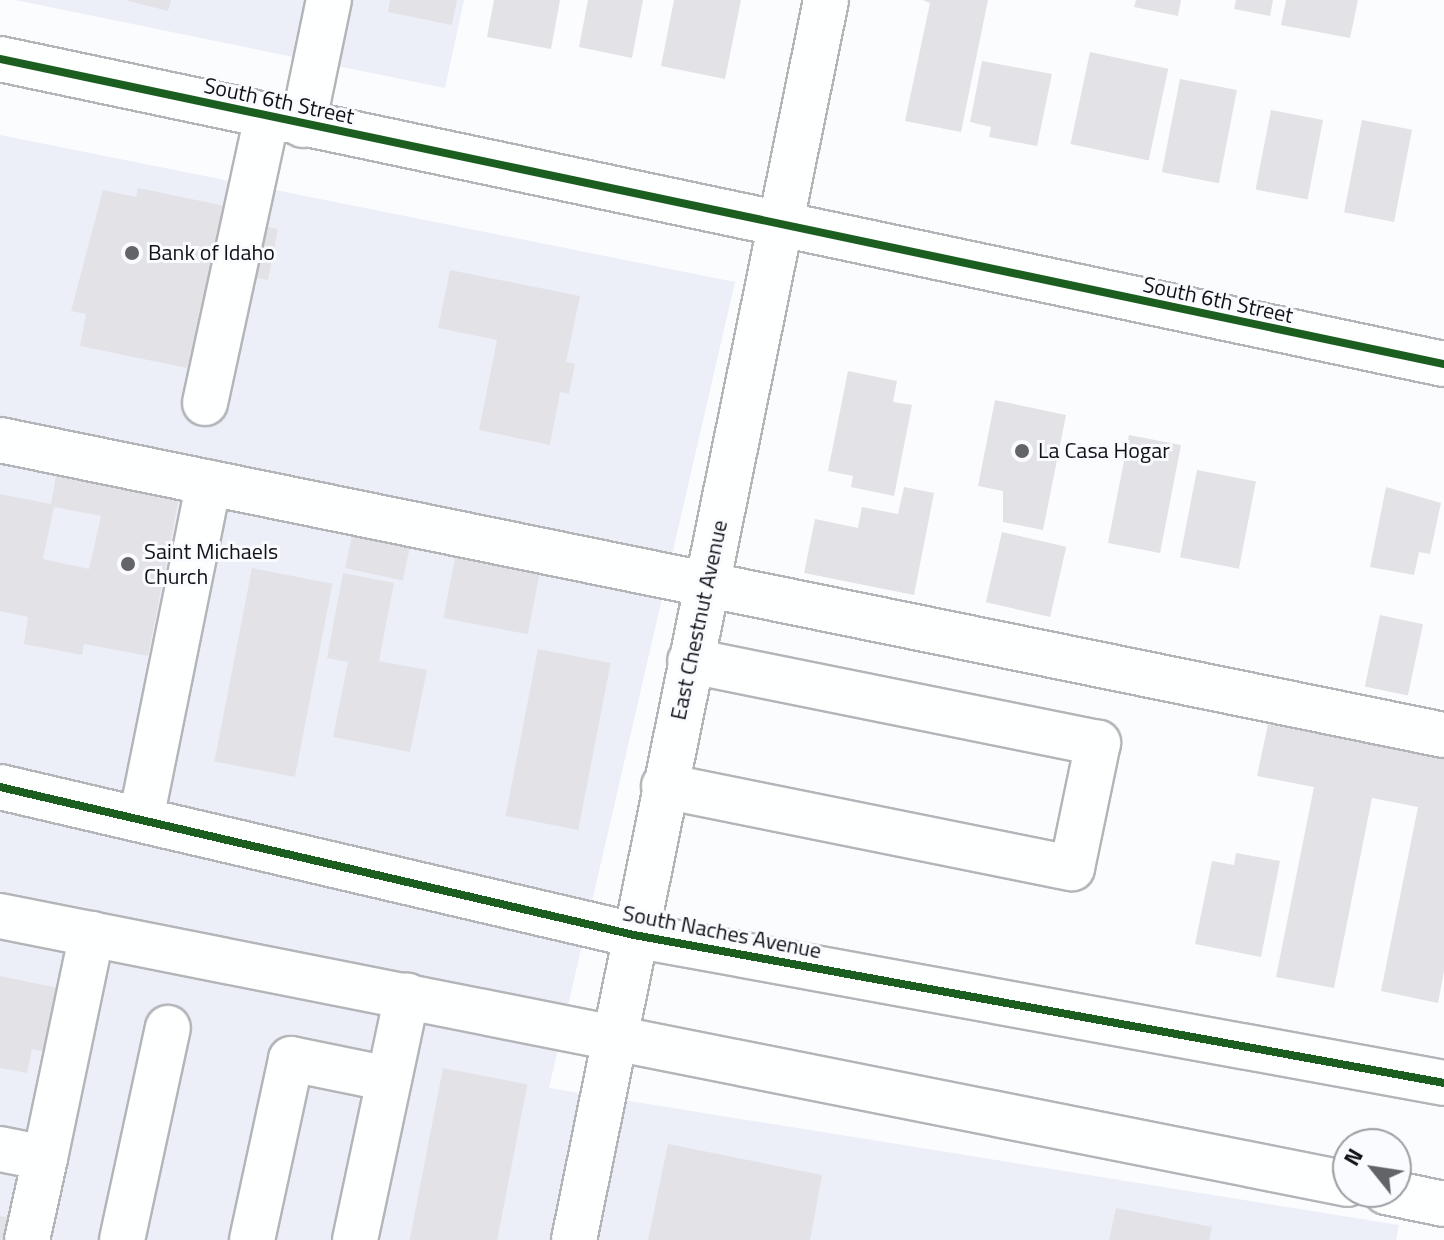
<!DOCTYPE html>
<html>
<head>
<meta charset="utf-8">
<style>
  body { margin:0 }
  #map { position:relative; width:1444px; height:1240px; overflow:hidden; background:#fbfcfe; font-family:"Titillium Web",sans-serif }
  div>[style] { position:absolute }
  .built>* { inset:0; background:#eceff8 }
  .building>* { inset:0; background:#e3e3e7; transform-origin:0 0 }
  .roads { filter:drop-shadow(2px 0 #b4b5b9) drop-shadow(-2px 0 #b4b5b9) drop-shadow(0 2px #b4b5b9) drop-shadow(0 -2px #b4b5b9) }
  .minor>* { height:44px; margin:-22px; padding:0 22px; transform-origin:22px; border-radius:22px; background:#feffff }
  .cycleway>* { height:8px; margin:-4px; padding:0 4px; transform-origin:4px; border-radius:4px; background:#1b5e20 }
  .dots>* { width:22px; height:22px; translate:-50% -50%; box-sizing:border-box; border:4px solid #fafbff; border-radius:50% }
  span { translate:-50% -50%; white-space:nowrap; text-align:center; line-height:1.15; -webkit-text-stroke:6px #fafbff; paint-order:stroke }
  .street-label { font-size:22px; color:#101218 }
  .poi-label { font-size:22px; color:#101218 }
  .left { translate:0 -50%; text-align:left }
  .north { position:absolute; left:1332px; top:1128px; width:80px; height:80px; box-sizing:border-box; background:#fafbff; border:2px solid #9c9ea3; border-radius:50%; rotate:300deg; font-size:22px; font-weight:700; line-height:32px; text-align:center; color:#101218 }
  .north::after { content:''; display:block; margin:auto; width:28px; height:36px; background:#626468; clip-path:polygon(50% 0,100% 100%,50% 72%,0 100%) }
</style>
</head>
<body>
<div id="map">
  <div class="built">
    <i style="clip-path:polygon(15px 0,464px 0,445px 88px)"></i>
    <i style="clip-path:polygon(0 135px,735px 282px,549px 1088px,1399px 1225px,1396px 1240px,0 1240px)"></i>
  </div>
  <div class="building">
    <i style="clip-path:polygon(125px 0,171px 0,168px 11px)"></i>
    <i style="clip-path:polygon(390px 0,457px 0,452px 25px,388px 12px)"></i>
    <i style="clip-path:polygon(494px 0,560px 0,551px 49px,487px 37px)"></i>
    <i style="clip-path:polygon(588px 0,643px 0,632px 58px,579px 47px)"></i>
    <i style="clip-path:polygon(674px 0,741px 0,725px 79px,661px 66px)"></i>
    <i style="clip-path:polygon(923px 0,988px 0,961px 132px,905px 121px,930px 3px)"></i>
    <i style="clip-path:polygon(1136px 0,1181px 0,1178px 16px,1134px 7px)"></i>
    <i style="clip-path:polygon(1236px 0,1273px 0,1270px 16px,1234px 9px)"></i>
    <i style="clip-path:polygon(1286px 0,1358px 0,1350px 38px,1281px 25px)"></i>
    <i style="left:1090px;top:52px;width:80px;height:94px;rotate:12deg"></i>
    <i style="clip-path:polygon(982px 61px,1052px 74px,1037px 146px,989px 137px,991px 127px,970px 122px)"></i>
    <i style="left:1180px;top:79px;width:58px;height:95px;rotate:11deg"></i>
    <i style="left:1271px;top:110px;width:53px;height:81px;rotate:11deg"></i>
    <i style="left:1362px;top:120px;width:51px;height:94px;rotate:11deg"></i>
    <i style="clip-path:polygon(138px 188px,230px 207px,227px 219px,278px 229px,268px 280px,214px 269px,187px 368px,80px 346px,86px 314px,71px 311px,103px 190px,136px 197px)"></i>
    <i style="clip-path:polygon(450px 270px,580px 296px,566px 362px,575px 364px,569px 394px,560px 392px,550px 445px,479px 430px,497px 340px,438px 328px)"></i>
    <i style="clip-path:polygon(848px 371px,897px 381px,893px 402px,912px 405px,894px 496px,851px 487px,853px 476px,828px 471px)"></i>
    <i style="clip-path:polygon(995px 400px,1066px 415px,1043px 530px,1003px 522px,1003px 491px,978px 486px)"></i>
    <i style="left:1129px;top:435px;width:53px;height:110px;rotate:11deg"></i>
    <i style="clip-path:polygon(evenodd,57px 470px,180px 493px,148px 656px,84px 644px,82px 655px,24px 644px,28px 617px,0 611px,0 494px,51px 504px,57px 470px,54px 507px,101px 516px,89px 569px,43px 559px,54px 507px)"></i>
    <i style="left:1197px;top:470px;width:60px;height:89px;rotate:11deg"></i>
    <i style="clip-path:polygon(904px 487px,934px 493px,914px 595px,804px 573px,815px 519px,858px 528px,862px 507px,898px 514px)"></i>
    <i style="clip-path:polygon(1386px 487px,1441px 503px,1430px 554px,1419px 552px,1414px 575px,1370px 567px)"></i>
    <i style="left:353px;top:531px;width:59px;height:38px;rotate:12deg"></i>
    <i style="left:1002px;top:532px;width:66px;height:72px;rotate:13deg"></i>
    <i style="left:455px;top:558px;width:86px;height:61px;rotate:11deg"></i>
    <i style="left:252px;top:568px;width:82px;height:197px;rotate:11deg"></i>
    <i style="clip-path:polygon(343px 573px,394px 583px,379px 661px,427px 670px,410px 752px,333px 737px,348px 662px,327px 658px)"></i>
    <i style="left:1380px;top:615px;width:44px;height:73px;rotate:12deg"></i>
    <i style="left:538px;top:649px;width:74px;height:170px;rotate:11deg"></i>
    <i style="clip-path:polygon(1268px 724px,1444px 759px,1444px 971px,1438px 1003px,1381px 991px,1418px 807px,1372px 798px,1334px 988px,1276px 977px,1314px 787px,1257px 776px)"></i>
    <i style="clip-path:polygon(1236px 853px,1280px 861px,1261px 957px,1195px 944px,1212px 861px,1234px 865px)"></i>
    <i style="clip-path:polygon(0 976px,73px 991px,59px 1055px,32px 1049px,27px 1073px,0 1068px)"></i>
    <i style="left:443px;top:1068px;width:86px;height:175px;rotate:11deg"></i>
    <i style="clip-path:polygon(668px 1144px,822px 1175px,810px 1240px,648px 1240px)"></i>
    <i style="clip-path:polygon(1116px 1208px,1212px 1227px,1209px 1240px,1109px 1240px)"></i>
    <i style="clip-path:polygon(0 1216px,7px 1217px,3px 1240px,0 1240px)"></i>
  </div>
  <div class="roads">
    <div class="minor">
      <i style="left:0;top:59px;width:1476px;rotate:11.93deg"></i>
      <i style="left:303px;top:125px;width:128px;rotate:-78.3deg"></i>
      <i style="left:205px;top:403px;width:293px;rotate:-77.8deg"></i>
      <i style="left:0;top:440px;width:1474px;rotate:11.55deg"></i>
      <i style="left:664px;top:786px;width:416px;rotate:11.4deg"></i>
      <i style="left:1072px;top:868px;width:128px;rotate:-78.3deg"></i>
      <i style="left:1098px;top:743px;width:416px;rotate:-168.6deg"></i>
      <i style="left:0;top:787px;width:651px;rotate:13.14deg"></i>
      <i style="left:634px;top:935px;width:823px;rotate:10.35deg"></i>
      <i style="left:141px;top:819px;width:343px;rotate:-78.6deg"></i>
      <i style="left:0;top:916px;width:1374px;rotate:11.24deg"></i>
      <i style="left:0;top:1149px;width:46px;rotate:11.3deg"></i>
      <i style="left:45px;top:1158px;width:229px;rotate:-78.2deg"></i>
      <i style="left:1386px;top:1192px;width:59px;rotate:11.7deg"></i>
      <i style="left:27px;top:1240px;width:84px;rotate:-77.6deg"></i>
      <i style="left:122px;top:1240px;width:217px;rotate:-77.8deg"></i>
      <i style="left:252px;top:1240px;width:185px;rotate:-77.8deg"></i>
      <i style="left:291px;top:1059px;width:100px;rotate:11.5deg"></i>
      <i style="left:355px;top:1240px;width:250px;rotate:-78deg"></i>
      <i style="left:574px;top:1240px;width:1265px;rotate:-78.51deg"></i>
    </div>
  </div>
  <div class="cycleway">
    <i style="left:0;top:59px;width:1476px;rotate:11.93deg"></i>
    <i style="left:0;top:787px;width:651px;rotate:13.14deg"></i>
    <i style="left:634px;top:935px;width:823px;rotate:10.35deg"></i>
  </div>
  <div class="dots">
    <i style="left:132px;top:253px;background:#626468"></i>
    <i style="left:1022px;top:451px;background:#626468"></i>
    <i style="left:128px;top:564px;background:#626468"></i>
  </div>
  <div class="street-label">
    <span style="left:279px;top:101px;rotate:12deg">South 6th Street</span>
    <span style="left:1218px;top:300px;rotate:12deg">South 6th Street</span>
    <span style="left:699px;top:620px;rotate:-78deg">East Chestnut Avenue</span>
    <span style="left:722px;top:932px;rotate:11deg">South Naches Avenue</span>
  </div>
  <div class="poi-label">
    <span class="left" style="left:148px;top:253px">Bank of Idaho</span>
    <span class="left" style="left:1038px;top:451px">La Casa Hogar</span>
    <span class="left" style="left:144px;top:564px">Saint Michaels<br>Church</span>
  </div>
  <div class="north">N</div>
</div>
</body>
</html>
